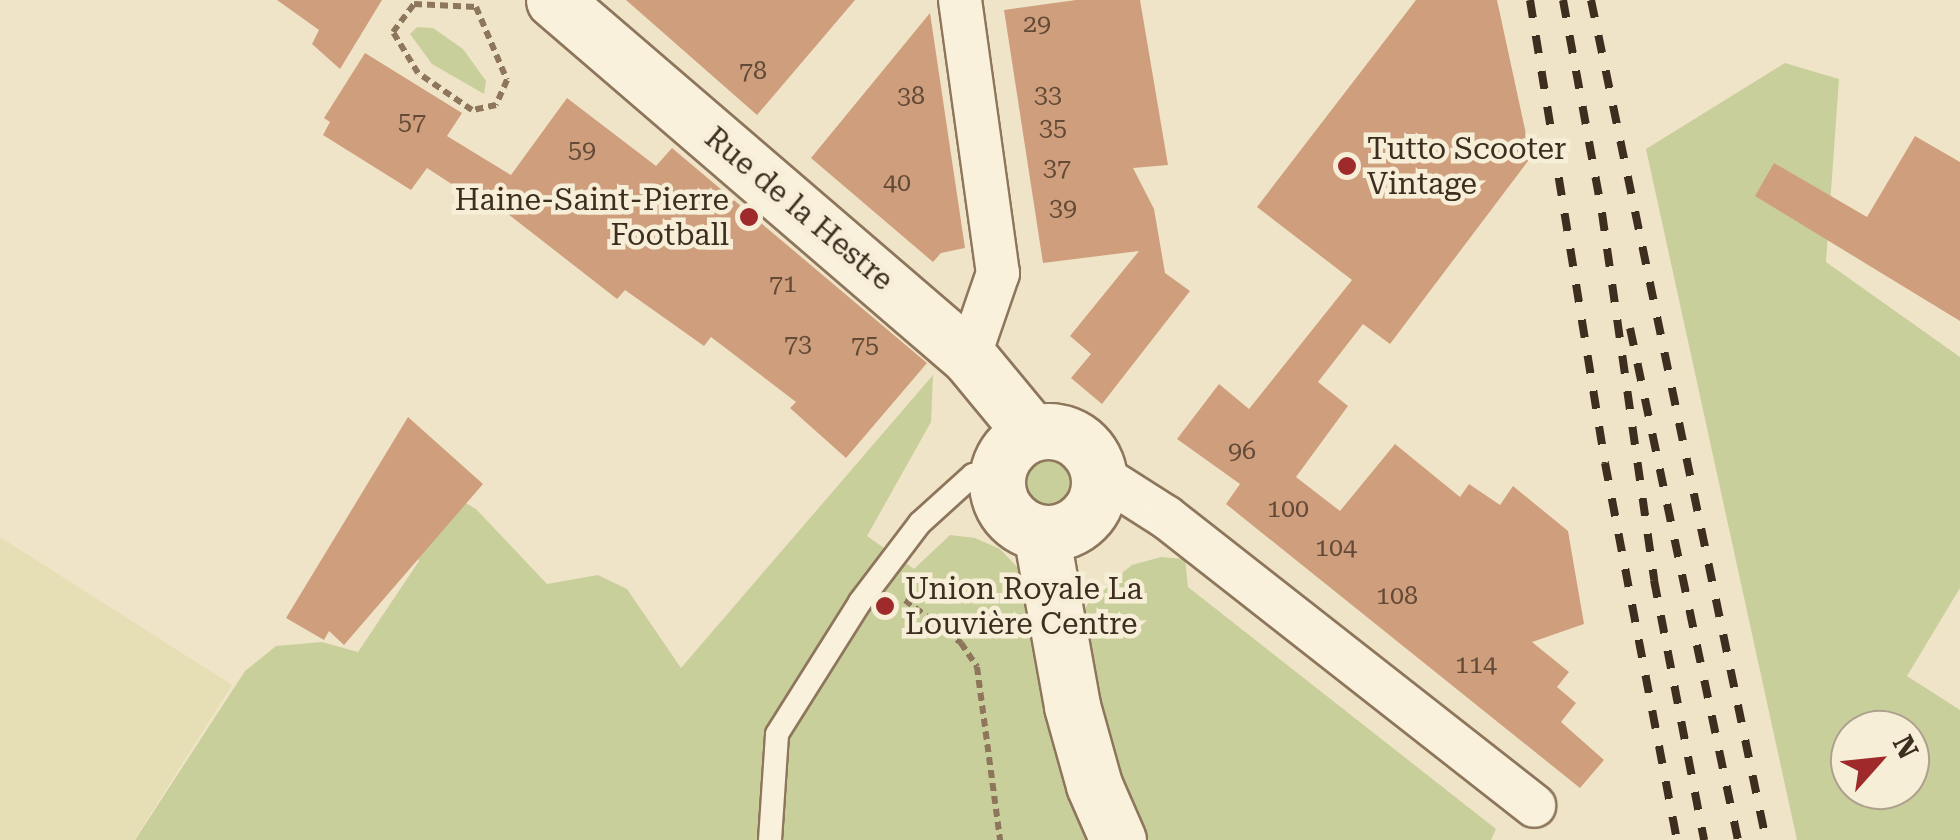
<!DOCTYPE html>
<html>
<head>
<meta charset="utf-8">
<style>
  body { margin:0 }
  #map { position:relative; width:1960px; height:840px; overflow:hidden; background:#f0e4c8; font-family:"Roboto Serif",serif }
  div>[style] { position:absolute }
  .farmland>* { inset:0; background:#e6deb5 }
  .green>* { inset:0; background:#c9cf9b }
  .round { border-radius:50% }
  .building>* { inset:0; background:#cf9f7d }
  .path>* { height:6px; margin-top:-3px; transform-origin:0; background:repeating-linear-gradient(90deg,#8d765c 0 8px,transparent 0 13px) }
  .roads { filter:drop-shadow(2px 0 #8d765c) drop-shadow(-2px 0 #8d765c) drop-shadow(0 2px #8d765c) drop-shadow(0 -2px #8d765c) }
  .lane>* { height:22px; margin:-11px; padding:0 11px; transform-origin:11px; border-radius:11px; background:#faf1dc }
  .street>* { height:42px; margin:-21px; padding:0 21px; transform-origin:21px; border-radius:21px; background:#faf1dc }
  .secondary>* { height:55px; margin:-27.5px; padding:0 27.5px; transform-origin:27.5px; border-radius:27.5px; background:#faf1dc }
  .secondary>.ring { margin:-27.5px; padding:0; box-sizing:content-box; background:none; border:55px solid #faf1dc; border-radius:50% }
  .rail>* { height:8px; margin-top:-4px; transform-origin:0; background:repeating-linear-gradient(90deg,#3d2e20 0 18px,transparent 0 36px) }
  .dots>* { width:28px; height:28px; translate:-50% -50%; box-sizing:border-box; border:5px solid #f7eed8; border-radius:50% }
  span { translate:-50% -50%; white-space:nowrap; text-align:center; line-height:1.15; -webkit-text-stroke:9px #f7eed8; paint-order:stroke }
  .number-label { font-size:25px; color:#624a37 }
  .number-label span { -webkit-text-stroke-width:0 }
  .poi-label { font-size:30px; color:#3d2e20 }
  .left { translate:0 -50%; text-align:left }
  .right { translate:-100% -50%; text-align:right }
  .street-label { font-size:30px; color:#3d2e20 }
  .north { position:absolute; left:1830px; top:710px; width:100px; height:100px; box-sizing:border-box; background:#f7eed8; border:2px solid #ada18e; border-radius:50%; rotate:63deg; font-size:28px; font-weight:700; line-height:40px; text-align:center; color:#3d2e20 }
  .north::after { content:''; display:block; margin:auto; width:35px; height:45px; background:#9e2a2b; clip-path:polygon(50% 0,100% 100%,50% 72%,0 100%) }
</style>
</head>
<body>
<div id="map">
  <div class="farmland">
    <i style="clip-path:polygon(0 537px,232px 685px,134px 840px,0 840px)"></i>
  </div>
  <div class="green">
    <i style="clip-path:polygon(417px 27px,433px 28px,463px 49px,486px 81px,484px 94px,432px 64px,410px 34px)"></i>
    <i style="clip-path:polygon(evenodd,1785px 63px,1839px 79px,1826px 262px,1960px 357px,1960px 588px,1907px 676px,1960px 710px,1960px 840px,1797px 840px,1646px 149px,1785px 63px,1850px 730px,1910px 730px,1910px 790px,1850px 790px,1850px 730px)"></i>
    <i style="clip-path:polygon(933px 375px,931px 422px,867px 536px,914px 569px,950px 535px,975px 538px,1000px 549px,1073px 626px,1094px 595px,1132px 565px,1161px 557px,1185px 559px,1188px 587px,1496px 829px,1491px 840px,135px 840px,245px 671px,276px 646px,322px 642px,358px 652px,419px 561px,411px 542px,442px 489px,476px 509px,547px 584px,598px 575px,627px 589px,681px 668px)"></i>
    <i class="round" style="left:1018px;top:452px;width:56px;height:56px"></i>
  </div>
  <div class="building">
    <i style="clip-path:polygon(277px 0,382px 0,340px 69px,312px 44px,319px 30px)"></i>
    <i style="clip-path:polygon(626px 0,855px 0,757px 115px)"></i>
    <i style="clip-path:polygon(1076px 0,1140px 0,1168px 165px,1133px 168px,1154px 209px,1165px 273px,1190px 291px,1102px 404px,1071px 378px,1091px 354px,1070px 336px,1139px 251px,1043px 263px,1004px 10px)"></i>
    <i style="clip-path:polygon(1416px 0,1497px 0,1531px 157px,1390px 344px,1363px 324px,1318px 382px,1348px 406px,1296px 477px,1340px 511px,1395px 444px,1460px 497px,1469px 484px,1500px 505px,1513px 486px,1568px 531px,1584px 624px,1532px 642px,1569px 672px,1557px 687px,1576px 703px,1561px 722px,1604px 760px,1580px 788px,1226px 504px,1240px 484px,1177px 439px,1219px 384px,1249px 409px,1352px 280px,1257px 207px)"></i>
    <i style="clip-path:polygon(930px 13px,965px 248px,941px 253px,933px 262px,811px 158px)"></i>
    <i style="clip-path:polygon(365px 53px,462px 113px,447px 136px,511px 175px,567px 98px,656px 166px,672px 148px,927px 363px,846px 458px,790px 408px,796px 402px,711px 337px,704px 346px,625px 290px,617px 299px,503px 210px,499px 215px,427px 168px,411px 190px,323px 135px,330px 122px,324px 118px)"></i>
    <i style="clip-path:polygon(1915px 136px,1960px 162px,1960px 321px,1755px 196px,1774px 163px,1867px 217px)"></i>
    <i style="clip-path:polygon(408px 417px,483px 484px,344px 645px,329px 631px,324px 640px,286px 618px)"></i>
  </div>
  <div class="path">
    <i style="left:414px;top:4px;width:62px;rotate:2.8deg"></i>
    <i style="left:476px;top:7px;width:79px;rotate:67deg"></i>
    <i style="left:507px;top:80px;width:27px;rotate:114deg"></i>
    <i style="left:496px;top:105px;width:25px;rotate:168deg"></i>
    <i style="left:472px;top:110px;width:65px;rotate:-145.6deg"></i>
    <i style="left:418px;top:73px;width:48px;rotate:-121.4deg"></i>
    <i style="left:393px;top:32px;width:35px;rotate:-53deg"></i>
    <i style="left:905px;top:600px;width:71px;rotate:37.5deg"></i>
    <i style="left:961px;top:643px;width:29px;rotate:56deg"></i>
    <i style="left:977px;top:667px;width:175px;rotate:82.4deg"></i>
  </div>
  <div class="roads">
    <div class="lane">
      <i style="left:770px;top:840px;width:106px;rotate:-86.2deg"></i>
      <i style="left:777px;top:734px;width:156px;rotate:-57.8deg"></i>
      <i style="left:860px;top:602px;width:99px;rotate:-52.8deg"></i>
      <i style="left:920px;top:523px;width:72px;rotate:-42.2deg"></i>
      <i style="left:973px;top:475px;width:24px;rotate:15deg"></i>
    </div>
    <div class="street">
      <i style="left:960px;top:0;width:276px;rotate:82.1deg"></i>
      <i style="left:998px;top:273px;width:89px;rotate:109deg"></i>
      <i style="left:1100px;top:475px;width:78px;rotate:32.5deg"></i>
      <i style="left:1166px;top:517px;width:468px;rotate:38.1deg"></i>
    </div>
    <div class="secondary">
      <i style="left:554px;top:0;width:547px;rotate:40.7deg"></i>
      <i style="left:969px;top:357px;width:97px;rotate:50.4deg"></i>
      <i class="ring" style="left:997px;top:431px;width:47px;height:47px"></i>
      <i style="left:1041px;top:533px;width:176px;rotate:79.8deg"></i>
      <i style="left:1072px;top:706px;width:82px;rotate:74.4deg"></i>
      <i style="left:1094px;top:785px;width:60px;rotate:66.4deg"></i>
    </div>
  </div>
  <div class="rail">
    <i style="left:1530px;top:0;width:469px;rotate:80.8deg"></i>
    <i style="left:1605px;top:463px;width:384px;rotate:79.2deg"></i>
    <i style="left:1563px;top:0;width:217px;rotate:79.6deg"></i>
    <i style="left:1602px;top:213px;width:371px;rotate:81.9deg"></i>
    <i style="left:1654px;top:580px;width:265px;rotate:79.1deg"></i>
    <i style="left:1591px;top:0;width:858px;rotate:78.23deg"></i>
    <i style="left:1630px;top:328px;width:523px;rotate:78.09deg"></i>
  </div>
  <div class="dots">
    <i style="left:1347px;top:166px;background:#9e2a2b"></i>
    <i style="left:749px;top:217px;background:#9e2a2b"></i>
    <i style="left:885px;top:606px;background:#9e2a2b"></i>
  </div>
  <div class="number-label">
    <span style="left:1037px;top:24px">29</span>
    <span style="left:753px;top:71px">78</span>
    <span style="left:1048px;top:95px">33</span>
    <span style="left:911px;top:96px">38</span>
    <span style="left:412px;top:122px">57</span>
    <span style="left:1053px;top:128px">35</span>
    <span style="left:582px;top:150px">59</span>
    <span style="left:1057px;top:168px">37</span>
    <span style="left:897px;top:183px">40</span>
    <span style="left:1063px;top:208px">39</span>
    <span style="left:783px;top:284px">71</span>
    <span style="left:798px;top:344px">73</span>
    <span style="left:865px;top:345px">75</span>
    <span style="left:1242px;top:451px">96</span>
    <span style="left:1288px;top:509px">100</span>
    <span style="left:1336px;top:548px">104</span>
    <span style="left:1397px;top:596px">108</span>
    <span style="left:1476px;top:665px">114</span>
  </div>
  <div class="poi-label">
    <span class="left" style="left:1367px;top:166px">Tutto Scooter<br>Vintage</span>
    <span class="right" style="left:729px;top:217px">Haine-Saint-Pierre<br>Football</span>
    <span class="left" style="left:905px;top:606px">Union Royale La<br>Louvière Centre</span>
  </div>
  <div class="street-label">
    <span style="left:799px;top:209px;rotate:40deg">Rue de la Hestre</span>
  </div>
  <div class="north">N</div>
</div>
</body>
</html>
